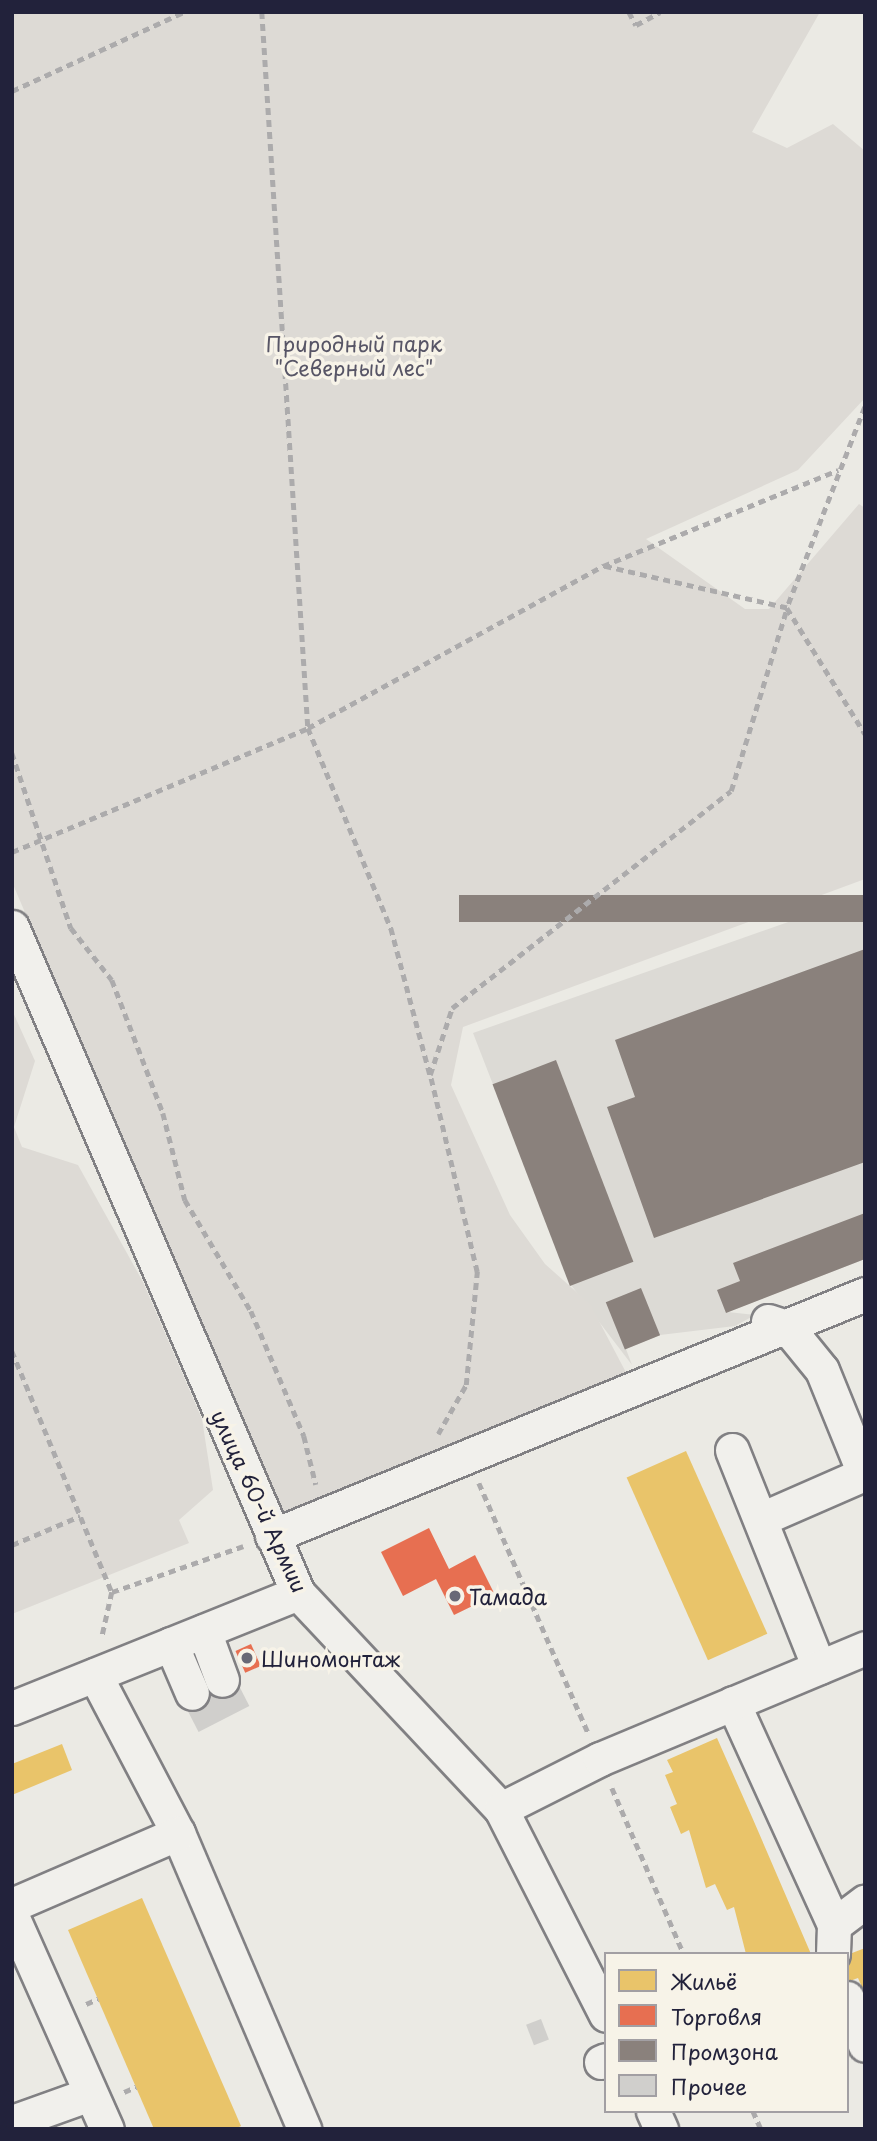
<!DOCTYPE html>
<html>
<head>
<meta charset="utf-8">
<style>
  body { margin:0 }
  #map { position:relative; width:877px; height:2141px; overflow:hidden; background:#ebeae4; font-family:"Playpen Sans",sans-serif }
  div>[style] { position:absolute }
  .built>* { inset:0; background:#dcdad5 }
  .green>* { inset:0; background:#dddad5 }
  .homes>* { inset:0; background:#e9c46a; transform-origin:0 0 }
  .shops>* { inset:0; background:#e76f51; transform-origin:0 0 }
  .industry>* { inset:0; background:#8a817c; transform-origin:0 0 }
  .building>* { inset:0; background:#d0cfcc; transform-origin:0 0 }
  .path>* { height:4.5px; margin-top:-2.25px; transform-origin:0; background:repeating-linear-gradient(90deg,#acabac 0 7px,transparent 0 12px) }
  .roads { filter:drop-shadow(2px 0 #818083) drop-shadow(-2px 0 #818083) drop-shadow(0 2px #818083) drop-shadow(0 -2px #818083) }
  .minor>* { height:33px; margin:-16.5px; padding:0 16.5px; transform-origin:16.5px; border-radius:16.5px; background:#f1f0ec }
  .dots>* { width:19px; height:19px; translate:-50% -50%; box-sizing:border-box; border:4px solid #f7f3e8; border-radius:50% }
  span { translate:-50% -50%; white-space:nowrap; text-align:center; line-height:1.15; -webkit-text-stroke:7px #f7f3e8; paint-order:stroke }
  .park-label { font-size:21px; color:#575566 }
  .street-label { font-size:21px; color:#22223b }
  .poi-label { font-size:21px; color:#22223b }
  .left { translate:0 -50%; text-align:left }
  .frame { position:absolute; inset:0; border:14px solid #22223b; pointer-events:none }
  .legend { position:absolute; left:604px; top:1952px; width:245px; height:161px; box-sizing:border-box; background:#f7f3e8; border:2px solid #a29fa3; margin:0; padding:9px 12px; list-style:none; font-size:21px; color:#22223b }
  .legend li { display:flex; align-items:center; gap:14px; height:35px }
  .legend b { width:35px; border:2px solid #a29fa3 }
</style>
</head>
<body>
<div id="map">
  <div class="built">
    <i style="clip-path:polygon(865px 895px,865px 1259px,728px 1312px,755px 1315px,735px 1326px,660px 1335px,626px 1349px,632px 1365px,571px 1285px,473px 1033px)"></i>
  </div>
  <div class="green">
    <i style="clip-path:polygon(12px 12px,820px 12px,752px 132px,787px 148px,833px 124px,865px 151px,865px 398px,798px 470px,646px 539px,745px 609px,769px 609px,859px 504px,865px 508px,865px 879px,463px 1027px,451px 1085px,510px 1215px,545px 1264px,590px 1304px,631px 1382px,285px 1522px,12px 882px)"></i>
    <i style="clip-path:polygon(12px 1010px,35px 1061px,14px 1127px,22px 1147px,78px 1165px,143px 1282px,202px 1419px,213px 1490px,179px 1520px,189px 1543px,12px 1614px)"></i>
  </div>
  <div class="homes">
    <i style="left:686px;top:1451px;width:200px;height:65px;rotate:66deg"></i>
    <i style="clip-path:polygon(717px 1738px,752px 1817px,811px 1954px,746px 1954px,734px 1907px,727px 1910px,715px 1884px,706px 1888px,689px 1830px,681px 1834px,670px 1807px,677px 1804px,665px 1775px,673px 1772px,667px 1760px)"></i>
    <i style="clip-path:polygon(62px 1744px,72px 1770px,12px 1795px,12px 1764px)"></i>
    <i style="clip-path:polygon(142px 1898px,241px 2126px,235px 2129px,154px 2129px,68px 1930px)"></i>
    <i style="clip-path:polygon(865px 1948px,865px 1994px,858px 1978px,847px 1982px,847px 1955px)"></i>
  </div>
  <div class="shops">
    <i style="clip-path:polygon(429px 1528px,449px 1569px,475px 1555px,495px 1595px,454px 1615px,436px 1579px,403px 1596px,381px 1552px)"></i>
    <i style="left:251px;top:1644px;width:24px;height:17px;rotate:66deg"></i>
  </div>
  <div class="industry">
    <i style="left:865px;top:895px;width:27px;height:406px;rotate:90deg"></i>
    <i style="clip-path:polygon(865px 949px,865px 1162px,654px 1238px,607px 1107px,635px 1097px,615px 1040px)"></i>
    <i style="left:556px;top:1060px;width:216px;height:68px;rotate:69deg"></i>
    <i style="clip-path:polygon(865px 1213px,865px 1259px,726px 1313px,717px 1290px,740px 1281px,733px 1263px)"></i>
    <i style="left:641px;top:1288px;width:51px;height:38px;rotate:68deg"></i>
  </div>
  <div class="building">
    <i style="left:233px;top:1674px;width:36px;height:57px;rotate:63deg"></i>
    <i style="left:541px;top:2019px;width:22px;height:16px;rotate:69deg"></i>
  </div>
  <div class="path">
    <i style="left:262px;top:12px;width:717px;rotate:86.32deg"></i>
    <i style="left:308px;top:728px;width:217px;rotate:67.5deg"></i>
    <i style="left:391px;top:928px;width:152px;rotate:75.1deg"></i>
    <i style="left:629px;top:12px;width:15px;rotate:62deg"></i>
    <i style="left:636px;top:25px;width:27px;rotate:-28deg"></i>
    <i style="left:12px;top:91px;width:189px;rotate:-24.7deg"></i>
    <i style="left:865px;top:407px;width:216px;rotate:111.2deg"></i>
    <i style="left:787px;top:608px;width:148px;rotate:58.2deg"></i>
    <i style="left:12px;top:753px;width:185px;rotate:71.4deg"></i>
    <i style="left:71px;top:928px;width:66px;rotate:51.7deg"></i>
    <i style="left:112px;top:980px;width:142px;rotate:69deg"></i>
    <i style="left:163px;top:1113px;width:90px;rotate:75.8deg"></i>
    <i style="left:185px;top:1200px;width:129px;rotate:59.3deg"></i>
    <i style="left:251px;top:1311px;width:136px;rotate:67deg"></i>
    <i style="left:304px;top:1436px;width:50px;rotate:76.2deg"></i>
    <i style="left:12px;top:852px;width:321px;rotate:-22.7deg"></i>
    <i style="left:308px;top:728px;width:337px;rotate:-28.8deg"></i>
    <i style="left:603px;top:566px;width:254px;rotate:-22.2deg"></i>
    <i style="left:12px;top:1351px;width:261px;rotate:67.5deg"></i>
    <i style="left:112px;top:1592px;width:46px;rotate:102.5deg"></i>
    <i style="left:438px;top:1434px;width:56px;rotate:-60.3deg"></i>
    <i style="left:466px;top:1385px;width:114px;rotate:-84.4deg"></i>
    <i style="left:477px;top:1272px;width:203px;rotate:-103.4deg"></i>
    <i style="left:430px;top:1075px;width:71px;rotate:-71.8deg"></i>
    <i style="left:452px;top:1008px;width:353px;rotate:-37.9deg"></i>
    <i style="left:731px;top:791px;width:191px;rotate:-73deg"></i>
    <i style="left:787px;top:608px;width:189px;rotate:-167.1deg"></i>
    <i style="left:479px;top:1483px;width:272px;rotate:66.4deg"></i>
    <i style="left:12px;top:1545px;width:74px;rotate:-23.1deg"></i>
    <i style="left:112px;top:1592px;width:139px;rotate:-19.3deg"></i>
    <i style="left:612px;top:1788px;width:181px;rotate:66.6deg"></i>
    <i style="left:86px;top:2004px;width:13px;rotate:-23deg"></i>
    <i style="left:124px;top:2092px;width:13px;rotate:-23deg"></i>
    <i style="left:753px;top:2111px;width:20px;rotate:66deg"></i>
  </div>
  <div class="roads">
    <div class="minor">
      <i style="left:12px;top:927px;width:725px;rotate:66.76deg"></i>
      <i style="left:298px;top:1593px;width:296px;rotate:46.8deg"></i>
      <i style="left:501px;top:1809px;width:231px;rotate:63deg"></i>
      <i style="left:768px;top:1321px;width:20px;rotate:18deg"></i>
      <i style="left:787px;top:1327px;width:55px;rotate:50.9deg"></i>
      <i style="left:822px;top:1370px;width:114px;rotate:67.9deg"></i>
      <i style="left:732px;top:1450px;width:234px;rotate:68.2deg"></i>
      <i style="left:761px;top:1519px;width:112px;rotate:-23.6deg"></i>
      <i style="left:272px;top:1536px;width:640px;rotate:-22.2deg"></i>
      <i style="left:204px;top:1631px;width:52px;rotate:69.8deg"></i>
      <i style="left:171px;top:1644px;width:53px;rotate:66.8deg"></i>
      <i style="left:95px;top:1675px;width:178px;rotate:62.3deg"></i>
      <i style="left:178px;top:1833px;width:322px;rotate:66.9deg"></i>
      <i style="left:733px;top:1703px;width:244px;rotate:65.5deg"></i>
      <i style="left:834px;top:1925px;width:29px;rotate:92deg"></i>
      <i style="left:12px;top:1708px;width:308px;rotate:-21.9deg"></i>
      <i style="left:501px;top:1809px;width:111px;rotate:-26.8deg"></i>
      <i style="left:600px;top:1759px;width:287px;rotate:-22.7deg"></i>
      <i style="left:12px;top:1905px;width:181px;rotate:-23.4deg"></i>
      <i style="left:12px;top:1916px;width:233px;rotate:66deg"></i>
      <i style="left:834px;top:1925px;width:39px;rotate:-37deg"></i>
      <i style="left:847px;top:1998px;width:50px;rotate:69deg"></i>
      <i style="left:601px;top:2062px;width:5px;rotate:-22deg"></i>
      <i style="left:653px;top:2111px;width:20px;rotate:66deg"></i>
      <i style="left:12px;top:2122px;width:83px;rotate:-19.7deg"></i>
    </div>
  </div>
  <div class="dots">
    <i style="left:455px;top:1596px;background:#686876"></i>
    <i style="left:247px;top:1658px;background:#686876"></i>
  </div>
  <div class="park-label">
    <span style="left:354px;top:355px">Природный парк<br>"Северный лес"</span>
  </div>
  <div class="street-label">
    <span style="left:260px;top:1501px;rotate:65deg">улица 60-й Армии</span>
  </div>
  <div class="poi-label">
    <span class="left" style="left:469px;top:1596px">Тамада</span>
    <span class="left" style="left:261px;top:1658px">Шиномонтаж</span>
  </div>
  <div class="frame"></div>
  <ul class="legend">
  <li><b style="height:19px;background:#e9c46a"></b>Жильё</li>
  <li><b style="height:19px;background:#e76f51"></b>Торговля</li>
  <li><b style="height:19px;background:#8a817c"></b>Промзона</li>
  <li><b style="height:19px;background:#d0cfcc"></b>Прочее</li>
  </ul>
</div>
</body>
</html>
